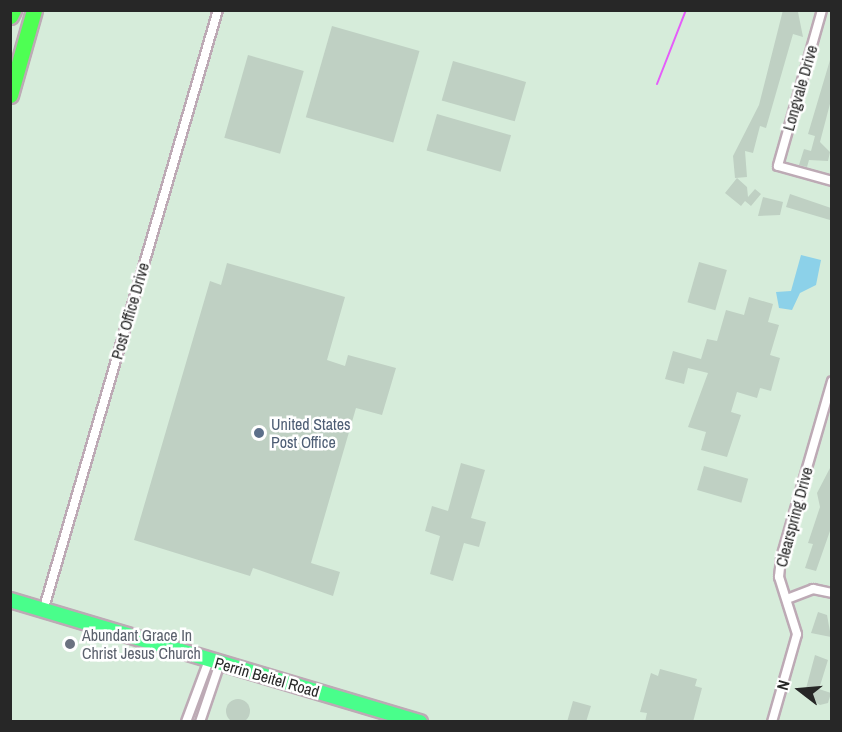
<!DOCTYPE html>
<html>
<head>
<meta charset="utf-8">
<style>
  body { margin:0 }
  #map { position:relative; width:842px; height:732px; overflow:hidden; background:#d6ecda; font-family:"Archivo Narrow",sans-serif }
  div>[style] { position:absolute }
  .green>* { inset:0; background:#8cd1e9 }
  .stream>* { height:2px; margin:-1px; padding:0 1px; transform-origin:1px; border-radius:1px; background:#e55dfa }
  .building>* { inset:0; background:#bfd0c3; transform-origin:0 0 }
  .round { border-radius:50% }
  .roads { filter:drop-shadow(2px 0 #bdaab5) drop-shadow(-2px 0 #bdaab5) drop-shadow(0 2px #bdaab5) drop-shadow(0 -2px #bdaab5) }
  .minor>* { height:8px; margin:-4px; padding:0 4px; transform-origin:4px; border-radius:4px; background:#fff }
  .primary>* { height:14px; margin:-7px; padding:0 7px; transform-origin:7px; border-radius:7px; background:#49fe8b }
  .motorway>* { height:15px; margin:-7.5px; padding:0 7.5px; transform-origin:7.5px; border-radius:7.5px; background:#4eff53 }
  .dots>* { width:16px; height:16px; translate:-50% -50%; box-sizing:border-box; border:3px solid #fff; border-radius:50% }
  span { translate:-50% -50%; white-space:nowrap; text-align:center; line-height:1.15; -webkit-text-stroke:5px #fff; paint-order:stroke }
  .street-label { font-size:16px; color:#272727 }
  .service-label { font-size:16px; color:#4e5e75 }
  .left { translate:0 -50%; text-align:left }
  .worship-label { font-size:16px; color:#5b616d }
  .frame { position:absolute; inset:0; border:12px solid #272727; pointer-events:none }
  .north { position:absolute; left:770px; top:660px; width:60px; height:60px; -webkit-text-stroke:4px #fff; paint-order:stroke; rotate:286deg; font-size:16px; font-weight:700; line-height:24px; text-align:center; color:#272727 }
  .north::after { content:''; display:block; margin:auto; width:21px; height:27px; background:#272727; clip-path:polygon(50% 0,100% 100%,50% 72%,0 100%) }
</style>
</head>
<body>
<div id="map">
  <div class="green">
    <i style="clip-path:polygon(801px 255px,821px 260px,816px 285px,800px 293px,792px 310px,779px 308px,776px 292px,791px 291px)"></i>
  </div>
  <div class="stream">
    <i style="left:657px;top:84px;width:79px;rotate:-68.6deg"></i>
  </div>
  <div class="building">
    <i style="clip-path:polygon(783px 10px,798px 12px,803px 37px,793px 34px,766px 128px,760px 126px,753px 153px,745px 151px,747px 177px,735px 178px,733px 156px,759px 105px)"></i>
    <i style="left:332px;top:26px;width:91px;height:95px;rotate:16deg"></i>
    <i style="left:248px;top:55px;width:58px;height:86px;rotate:16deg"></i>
    <i style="clip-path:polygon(830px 60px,831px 100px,820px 142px,830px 152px,828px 161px,809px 160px,807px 167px,799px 165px,804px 149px,811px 151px,815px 136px,808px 134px)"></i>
    <i style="left:453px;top:61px;width:76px;height:41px;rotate:16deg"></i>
    <i style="left:437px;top:114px;width:77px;height:38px;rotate:16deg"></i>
    <i style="clip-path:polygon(737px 178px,747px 187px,748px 197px,755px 189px,761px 194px,751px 206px,745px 201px,741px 206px,725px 193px)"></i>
    <i style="clip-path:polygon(790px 194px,831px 208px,830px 220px,786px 207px)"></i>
    <i style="clip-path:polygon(763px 197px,783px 202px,780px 215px,758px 216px)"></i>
    <i style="left:699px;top:262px;width:29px;height:42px;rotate:16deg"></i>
    <i style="clip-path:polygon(227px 263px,345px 297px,327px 360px,345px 366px,348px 355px,396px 368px,382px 415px,356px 408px,311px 563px,340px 572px,333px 596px,253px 568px,250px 576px,134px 540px,210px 281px,221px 285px)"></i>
    <i style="clip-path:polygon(749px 297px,773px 304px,768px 322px,779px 325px,770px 355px,780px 358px,771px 391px,760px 388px,757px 398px,737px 392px,731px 412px,741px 415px,727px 457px,701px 450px,706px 432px,688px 427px,708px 373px,688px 368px,684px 384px,665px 379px,673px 351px,701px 359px,707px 339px,717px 341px,726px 310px,744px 315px)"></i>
    <i style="clip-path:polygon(461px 463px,485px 470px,471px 518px,486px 522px,479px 547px,464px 543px,453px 581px,430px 574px,440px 536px,425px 531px,432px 506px,448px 511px)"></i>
    <i style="left:704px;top:466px;width:46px;height:25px;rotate:16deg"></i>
    <i style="clip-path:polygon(830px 468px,830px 531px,816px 571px,805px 568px,813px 544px,808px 543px,820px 507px,817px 493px)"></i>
    <i style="clip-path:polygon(818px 612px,827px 615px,831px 637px,811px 633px)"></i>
    <i style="clip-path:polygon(815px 655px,828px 660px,819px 689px,831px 693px,828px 703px,820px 705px,804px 696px)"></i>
    <i style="clip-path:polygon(660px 669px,697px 679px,695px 686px,702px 688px,693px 722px,645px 722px,647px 713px,640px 712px,651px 673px,658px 676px)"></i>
    <i class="round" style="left:226px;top:699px;width:24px;height:24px"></i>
    <i style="clip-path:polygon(573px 701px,591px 706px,586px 722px,567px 722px)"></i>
  </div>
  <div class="roads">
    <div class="minor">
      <i style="left:822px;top:10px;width:162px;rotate:105.8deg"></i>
      <i style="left:778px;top:166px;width:56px;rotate:15.5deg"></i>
      <i style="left:787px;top:599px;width:28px;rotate:-21deg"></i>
      <i style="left:813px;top:589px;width:19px;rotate:12deg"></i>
      <i style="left:43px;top:611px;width:626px;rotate:-73.77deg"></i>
      <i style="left:186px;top:722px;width:66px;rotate:-69.6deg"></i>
      <i style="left:200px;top:722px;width:62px;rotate:-71.3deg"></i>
      <i style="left:772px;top:722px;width:91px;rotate:-74.1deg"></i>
      <i style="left:797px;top:634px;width:60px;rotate:-107.5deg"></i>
      <i style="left:779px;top:577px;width:19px;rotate:-84deg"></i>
      <i style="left:781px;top:558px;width:184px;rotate:-73.9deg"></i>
    </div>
    <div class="primary">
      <i style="left:10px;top:600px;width:428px;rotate:16.6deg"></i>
    </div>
    <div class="motorway">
      <i style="left:10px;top:16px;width:7px;rotate:-63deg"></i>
      <i style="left:10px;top:95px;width:88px;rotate:-74.2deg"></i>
    </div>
  </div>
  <div class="dots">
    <i style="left:259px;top:433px;background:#5c6f8a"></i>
    <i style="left:70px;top:644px;background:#6b7280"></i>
  </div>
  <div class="street-label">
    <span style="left:800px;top:88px;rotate:-74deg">Longvale Drive</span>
    <span style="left:130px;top:311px;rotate:-74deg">Post Office Drive</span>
    <span style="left:794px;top:517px;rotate:-75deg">Clearspring Drive</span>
    <span style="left:267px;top:677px;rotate:16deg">Perrin Beitel Road</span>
  </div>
  <div class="service-label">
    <span class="left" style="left:271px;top:433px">United States<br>Post Office</span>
  </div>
  <div class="worship-label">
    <span class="left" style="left:82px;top:644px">Abundant Grace In<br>Christ Jesus Church</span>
  </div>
  <div class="frame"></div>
  <div class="north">N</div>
</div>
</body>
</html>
